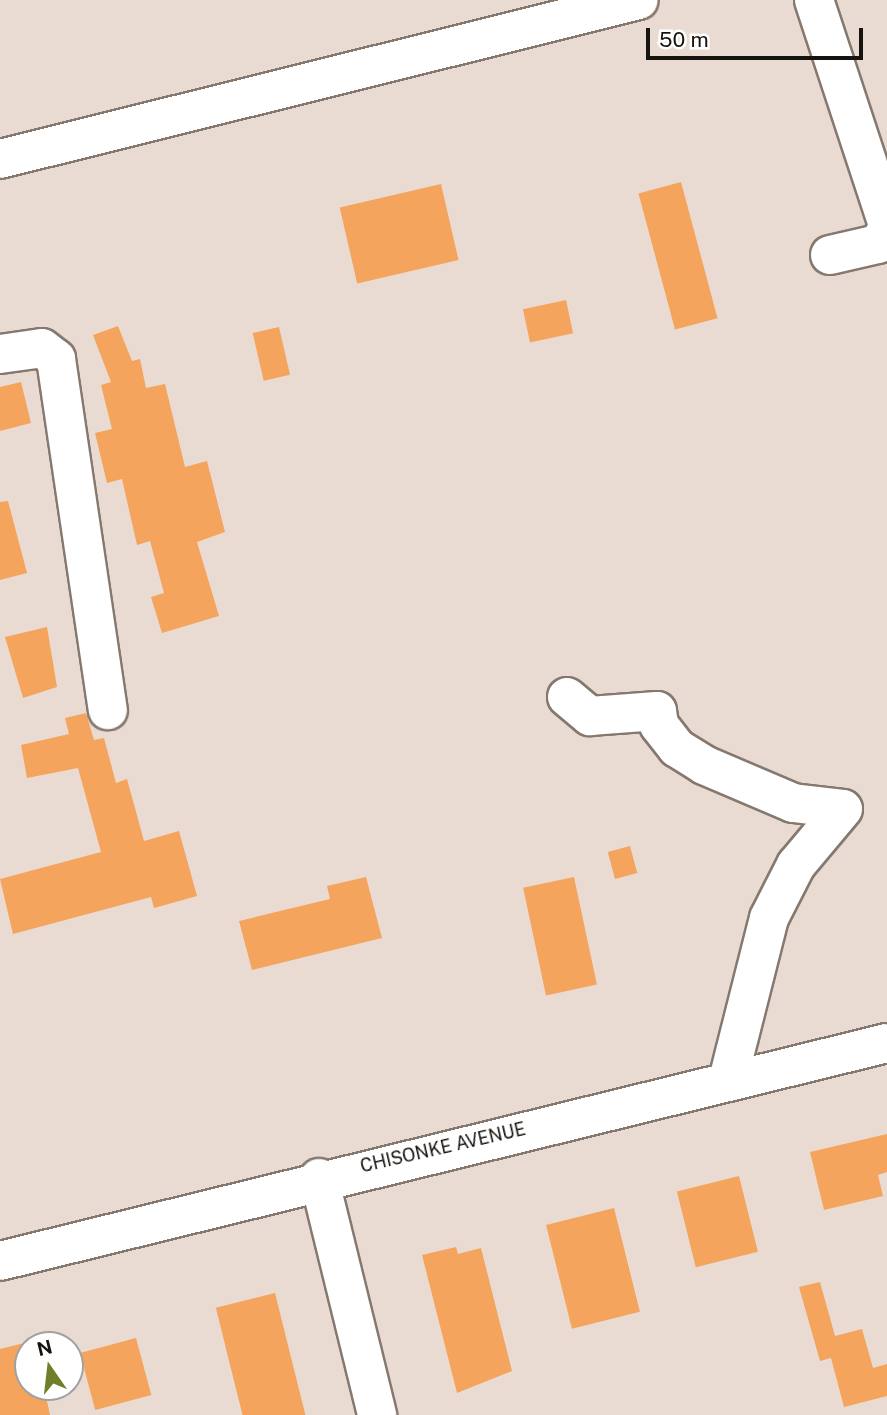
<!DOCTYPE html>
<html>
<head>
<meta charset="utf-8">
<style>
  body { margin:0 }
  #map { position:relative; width:887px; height:1415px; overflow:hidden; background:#e9dbd1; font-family:"Public Sans",sans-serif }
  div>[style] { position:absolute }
  .building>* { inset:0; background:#f4a45c; transform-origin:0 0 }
  .roads { filter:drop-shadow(2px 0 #85796f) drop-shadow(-2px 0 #85796f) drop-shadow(0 2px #85796f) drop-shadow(0 -2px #85796f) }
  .minor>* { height:38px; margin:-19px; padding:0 19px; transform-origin:19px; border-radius:19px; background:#fff }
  span { translate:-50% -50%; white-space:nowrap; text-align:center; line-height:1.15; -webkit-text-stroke:5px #fff; paint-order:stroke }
  .street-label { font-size:18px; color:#17130f }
  .north { position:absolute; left:14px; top:1331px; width:70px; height:70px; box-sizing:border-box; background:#fff; border:2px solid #a2a19f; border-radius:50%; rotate:346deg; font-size:19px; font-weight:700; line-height:28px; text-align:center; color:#17130f }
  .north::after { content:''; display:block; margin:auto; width:24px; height:32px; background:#737e2a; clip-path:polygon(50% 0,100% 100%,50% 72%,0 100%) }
  .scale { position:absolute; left:646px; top:28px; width:217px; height:32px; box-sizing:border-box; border:4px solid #17130f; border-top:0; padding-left:9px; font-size:21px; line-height:24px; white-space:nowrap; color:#17130f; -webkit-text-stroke:5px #fff; paint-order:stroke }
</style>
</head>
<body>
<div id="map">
  <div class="building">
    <i style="left:681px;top:182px;width:141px;height:44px;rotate:75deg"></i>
    <i style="left:441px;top:184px;width:78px;height:104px;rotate:77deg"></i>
    <i style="left:566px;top:300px;width:34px;height:44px;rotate:78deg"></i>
    <i style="clip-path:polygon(118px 326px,132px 361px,140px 359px,146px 388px,165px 384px,185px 467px,207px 461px,225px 532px,197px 542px,219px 616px,162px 633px,151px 597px,164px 593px,150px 541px,137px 545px,122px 479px,107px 483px,95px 433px,112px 429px,101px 385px,111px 382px,93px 335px)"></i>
    <i style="left:279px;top:327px;width:49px;height:27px;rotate:77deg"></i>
    <i style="clip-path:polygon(21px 382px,31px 423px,0 431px,0 387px)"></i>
    <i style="clip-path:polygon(8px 501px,27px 573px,0 580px,0 502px)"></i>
    <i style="clip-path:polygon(47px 627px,57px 687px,23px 698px,5px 637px)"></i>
    <i style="clip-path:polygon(86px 713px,94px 740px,104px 738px,116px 783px,127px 779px,144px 841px,179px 831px,197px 896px,154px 908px,151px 897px,13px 934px,0 879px,101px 852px,78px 768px,27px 778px,21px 745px,69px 734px,65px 718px)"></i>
    <i style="left:630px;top:846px;width:28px;height:23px;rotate:75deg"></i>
    <i style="clip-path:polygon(366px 877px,382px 938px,252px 970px,239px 921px,330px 899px,327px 886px)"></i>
    <i style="left:574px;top:877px;width:110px;height:52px;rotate:78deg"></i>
    <i style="clip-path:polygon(887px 1134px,887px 1172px,878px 1175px,883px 1196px,824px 1210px,810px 1152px)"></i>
    <i style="left:739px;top:1176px;width:78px;height:64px;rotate:76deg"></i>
    <i style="left:614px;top:1208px;width:107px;height:70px;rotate:76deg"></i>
    <i style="clip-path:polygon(456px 1247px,458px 1254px,481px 1248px,512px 1371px,457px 1393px,422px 1255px)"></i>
    <i style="clip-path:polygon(820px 1282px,835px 1336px,862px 1329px,873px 1368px,887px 1364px,887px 1396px,844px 1407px,831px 1358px,820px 1361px,799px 1287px)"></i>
    <i style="left:275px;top:1293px;width:126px;height:61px;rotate:76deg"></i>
    <i style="left:136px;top:1338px;width:59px;height:58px;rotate:75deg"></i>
    <i style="clip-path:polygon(33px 1341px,28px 1387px,44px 1387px,50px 1415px,0 1415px,0 1349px)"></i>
  </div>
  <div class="roads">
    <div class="minor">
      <i style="left:814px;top:0;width:234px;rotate:71.8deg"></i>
      <i style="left:0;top:159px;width:658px;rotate:-13.97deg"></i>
      <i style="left:830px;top:255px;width:49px;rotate:-12.9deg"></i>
      <i style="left:878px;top:244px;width:17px;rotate:-57deg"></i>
      <i style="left:0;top:354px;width:42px;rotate:-8.1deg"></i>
      <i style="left:42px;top:348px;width:18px;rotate:38deg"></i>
      <i style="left:56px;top:359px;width:355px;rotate:81.6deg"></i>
      <i style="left:567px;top:697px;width:30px;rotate:40deg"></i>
      <i style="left:590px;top:716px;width:67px;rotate:-4.3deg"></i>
      <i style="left:657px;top:711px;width:14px;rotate:82deg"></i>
      <i style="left:659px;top:725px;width:29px;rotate:52deg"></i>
      <i style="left:677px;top:748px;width:32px;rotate:32deg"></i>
      <i style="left:704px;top:765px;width:97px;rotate:23.1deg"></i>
      <i style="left:793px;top:803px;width:50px;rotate:6.8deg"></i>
      <i style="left:843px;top:809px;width:73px;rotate:130deg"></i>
      <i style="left:796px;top:865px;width:59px;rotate:117deg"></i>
      <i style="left:769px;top:918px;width:167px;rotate:104.2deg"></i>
      <i style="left:319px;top:1178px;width:244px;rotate:76.2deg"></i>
      <i style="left:0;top:1261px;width:913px;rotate:-13.81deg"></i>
    </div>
  </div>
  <div class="street-label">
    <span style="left:443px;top:1148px;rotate:-13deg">CHISONKE AVENUE</span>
  </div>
  <div class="north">N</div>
  <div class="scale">50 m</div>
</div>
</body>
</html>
